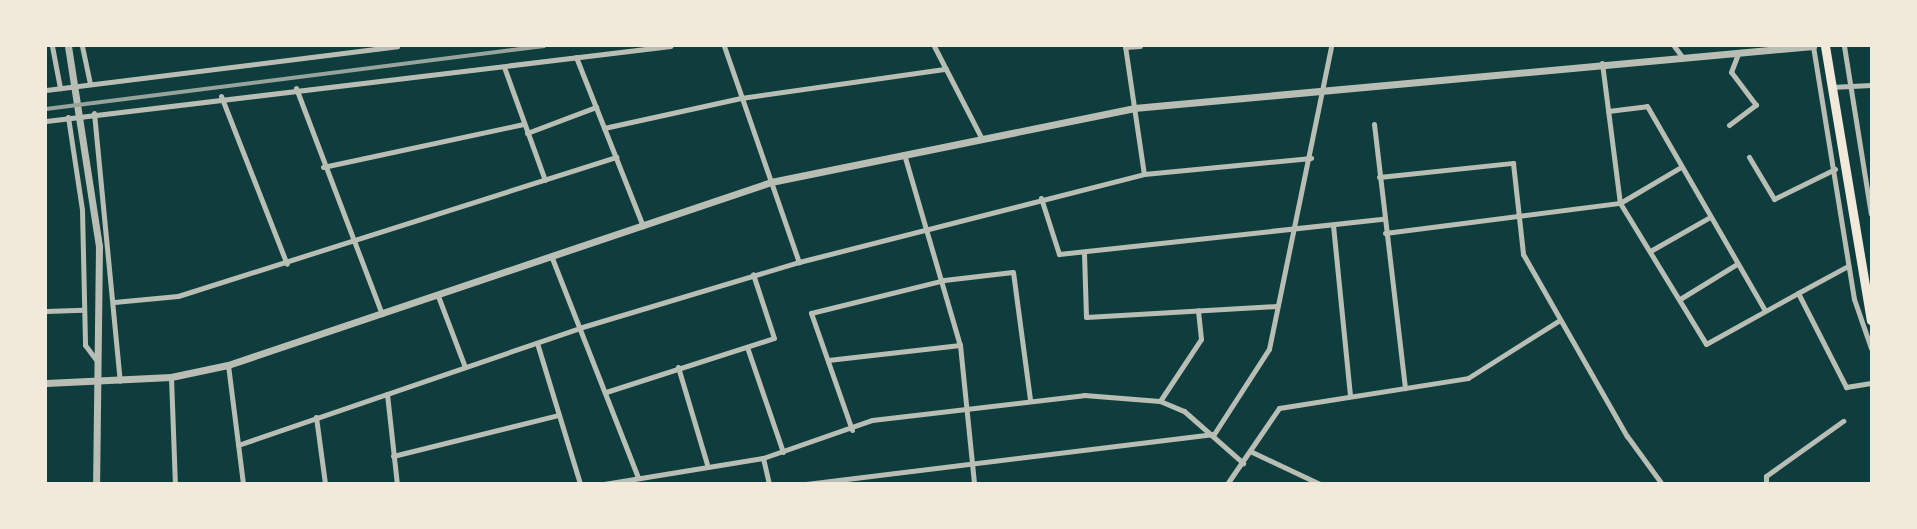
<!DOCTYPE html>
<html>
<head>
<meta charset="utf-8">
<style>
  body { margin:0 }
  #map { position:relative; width:1917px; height:529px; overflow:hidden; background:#0f3d3e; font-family:"Public Sans",sans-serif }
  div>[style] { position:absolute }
  .minor>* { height:5px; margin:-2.5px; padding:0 2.5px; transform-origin:2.5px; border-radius:2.5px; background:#b8beb3 }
  .tertiary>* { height:7px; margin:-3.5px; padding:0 3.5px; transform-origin:3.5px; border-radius:3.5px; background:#b8beb3 }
  .primary>* { height:9px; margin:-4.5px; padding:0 4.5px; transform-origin:4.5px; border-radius:4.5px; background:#f1e9da }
  .rail>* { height:3.5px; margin:-1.75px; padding:0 1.75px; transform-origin:1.75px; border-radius:1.75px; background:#97a49c }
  span { translate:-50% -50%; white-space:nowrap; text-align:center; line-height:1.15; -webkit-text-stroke:6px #f1e9da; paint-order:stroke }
  .frame { position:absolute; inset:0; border:47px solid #f1e9da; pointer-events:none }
</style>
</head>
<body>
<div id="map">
  <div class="minor">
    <i style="left:52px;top:46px;width:43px;rotate:79.2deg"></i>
    <i style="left:82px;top:46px;width:39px;rotate:78deg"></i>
    <i style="left:724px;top:46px;width:229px;rotate:70.9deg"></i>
    <i style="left:934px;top:46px;width:105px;rotate:62.7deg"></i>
    <i style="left:1125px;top:46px;width:129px;rotate:81.6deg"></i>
    <i style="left:1674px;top:46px;width:15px;rotate:53deg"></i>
    <i style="left:1813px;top:46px;width:256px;rotate:80.8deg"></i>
    <i style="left:1854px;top:299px;width:52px;rotate:70.9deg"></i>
    <i style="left:1844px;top:46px;width:170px;rotate:80.9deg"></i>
    <i style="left:1125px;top:47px;width:15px;rotate:-4deg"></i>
    <i style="left:576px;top:57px;width:182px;rotate:68.4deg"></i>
    <i style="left:1602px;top:63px;width:141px;rotate:82.7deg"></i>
    <i style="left:1620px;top:203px;width:165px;rotate:58.6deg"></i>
    <i style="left:1706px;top:344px;width:105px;rotate:-29deg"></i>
    <i style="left:1798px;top:293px;width:106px;rotate:62.9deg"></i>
    <i style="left:1846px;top:387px;width:25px;rotate:-9deg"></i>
    <i style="left:504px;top:67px;width:120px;rotate:70.1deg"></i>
    <i style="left:1831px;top:87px;width:40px;rotate:-2.9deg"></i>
    <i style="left:296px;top:88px;width:242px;rotate:69.2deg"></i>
    <i style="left:46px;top:90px;width:354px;rotate:-7.1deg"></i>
    <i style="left:221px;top:96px;width:180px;rotate:68.6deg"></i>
    <i style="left:1608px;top:111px;width:39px;rotate:-7deg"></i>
    <i style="left:1647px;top:106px;width:236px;rotate:60deg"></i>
    <i style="left:94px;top:113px;width:269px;rotate:84.5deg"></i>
    <i style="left:68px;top:117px;width:94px;rotate:81.4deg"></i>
    <i style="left:82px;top:210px;width:135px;rotate:88.7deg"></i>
    <i style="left:85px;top:345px;width:20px;rotate:53deg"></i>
    <i style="left:46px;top:121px;width:629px;rotate:-6.84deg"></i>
    <i style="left:1374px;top:124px;width:266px;rotate:83.3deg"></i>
    <i style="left:1729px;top:125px;width:34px;rotate:-37deg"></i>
    <i style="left:1756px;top:105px;width:41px;rotate:-127.1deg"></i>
    <i style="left:1731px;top:72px;width:19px;rotate:-69deg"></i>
    <i style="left:604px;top:128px;width:140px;rotate:-12.4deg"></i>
    <i style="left:741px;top:98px;width:207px;rotate:-8.1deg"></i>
    <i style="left:527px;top:133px;width:74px;rotate:-20.6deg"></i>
    <i style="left:904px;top:154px;width:199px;rotate:73.7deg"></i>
    <i style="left:960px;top:345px;width:140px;rotate:84.2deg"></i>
    <i style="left:1749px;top:157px;width:49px;rotate:59.2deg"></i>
    <i style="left:1774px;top:199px;width:68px;rotate:-26.2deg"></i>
    <i style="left:323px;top:167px;width:205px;rotate:-12.1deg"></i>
    <i style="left:1379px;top:177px;width:135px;rotate:-6deg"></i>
    <i style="left:1513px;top:163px;width:92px;rotate:83.7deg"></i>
    <i style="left:1523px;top:254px;width:210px;rotate:60.3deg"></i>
    <i style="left:1627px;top:436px;width:59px;rotate:53.9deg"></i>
    <i style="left:1041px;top:198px;width:59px;rotate:72.2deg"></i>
    <i style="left:1059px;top:254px;width:326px;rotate:-6.2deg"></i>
    <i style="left:1333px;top:225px;width:172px;rotate:84.3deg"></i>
    <i style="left:1385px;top:233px;width:237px;rotate:-7.3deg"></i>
    <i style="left:1620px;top:203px;width:71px;rotate:-30.5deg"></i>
    <i style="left:1652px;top:250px;width:67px;rotate:-29.6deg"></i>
    <i style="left:1084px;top:253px;width:64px;rotate:88.2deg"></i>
    <i style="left:1086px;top:317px;width:191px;rotate:-3.3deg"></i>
    <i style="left:552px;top:258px;width:236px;rotate:68.6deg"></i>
    <i style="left:1798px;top:293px;width:57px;rotate:-28.4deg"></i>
    <i style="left:438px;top:296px;width:76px;rotate:69.2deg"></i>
    <i style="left:1680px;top:299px;width:67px;rotate:-31.6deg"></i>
    <i style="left:114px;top:302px;width:64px;rotate:-5.4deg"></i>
    <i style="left:178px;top:296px;width:460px;rotate:-17.6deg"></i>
    <i style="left:46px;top:311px;width:37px;rotate:-2deg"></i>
    <i style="left:537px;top:343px;width:147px;rotate:73deg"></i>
    <i style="left:747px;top:347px;width:111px;rotate:71.1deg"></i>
    <i style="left:828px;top:360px;width:133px;rotate:-6.5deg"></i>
    <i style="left:228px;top:365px;width:120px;rotate:82.8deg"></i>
    <i style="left:678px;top:367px;width:101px;rotate:73.4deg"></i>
    <i style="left:171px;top:377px;width:107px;rotate:87.9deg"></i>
    <i style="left:606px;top:392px;width:176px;rotate:-17.8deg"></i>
    <i style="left:774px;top:338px;width:67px;rotate:-108.2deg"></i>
    <i style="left:387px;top:394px;width:91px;rotate:83.7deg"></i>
    <i style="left:1160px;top:401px;width:74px;rotate:-56.5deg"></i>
    <i style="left:1201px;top:339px;width:29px;rotate:-96deg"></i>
    <i style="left:316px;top:417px;width:68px;rotate:82.3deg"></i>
    <i style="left:852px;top:430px;width:124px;rotate:-109.3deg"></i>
    <i style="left:811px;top:313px;width:137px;rotate:-13.9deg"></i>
    <i style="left:944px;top:280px;width:69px;rotate:-6.6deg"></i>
    <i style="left:1013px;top:272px;width:129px;rotate:82.4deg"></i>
    <i style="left:238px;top:445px;width:361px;rotate:-18.9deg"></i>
    <i style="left:579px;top:328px;width:230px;rotate:-16.7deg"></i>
    <i style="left:799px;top:262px;width:356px;rotate:-14.3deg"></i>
    <i style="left:1144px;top:174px;width:168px;rotate:-5.5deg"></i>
    <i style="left:1252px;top:452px;width:75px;rotate:25.2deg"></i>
    <i style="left:393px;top:456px;width:171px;rotate:-13.9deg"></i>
    <i style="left:763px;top:458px;width:27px;rotate:77deg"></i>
    <i style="left:604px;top:484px;width:161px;rotate:-9.3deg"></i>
    <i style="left:763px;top:458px;width:115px;rotate:-19.2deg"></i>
    <i style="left:872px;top:420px;width:213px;rotate:-6.7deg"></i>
    <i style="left:1084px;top:395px;width:76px;rotate:4.5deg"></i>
    <i style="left:1160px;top:401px;width:26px;rotate:23deg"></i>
    <i style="left:1184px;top:411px;width:79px;rotate:41.4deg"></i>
    <i style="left:806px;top:484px;width:411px;rotate:-7deg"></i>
    <i style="left:1214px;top:434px;width:101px;rotate:-57.1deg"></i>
    <i style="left:1269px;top:349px;width:309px;rotate:-78.4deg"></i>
    <i style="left:1227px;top:484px;width:92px;rotate:-55.6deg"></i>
    <i style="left:1279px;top:408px;width:191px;rotate:-9deg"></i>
    <i style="left:1468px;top:378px;width:107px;rotate:-32.3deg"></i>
    <i style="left:1766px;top:484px;width:8px;rotate:-90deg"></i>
    <i style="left:1766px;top:476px;width:95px;rotate:-35.5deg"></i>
  </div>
  <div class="tertiary">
    <i style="left:68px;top:46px;width:202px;rotate:81.2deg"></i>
    <i style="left:99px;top:246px;width:238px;rotate:90.7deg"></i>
    <i style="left:46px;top:383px;width:125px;rotate:-2.7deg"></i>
    <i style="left:171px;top:377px;width:58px;rotate:-11.9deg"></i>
    <i style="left:228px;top:365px;width:573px;rotate:-18.62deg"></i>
    <i style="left:771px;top:182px;width:370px;rotate:-11.5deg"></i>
    <i style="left:1134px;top:108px;width:682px;rotate:-5.22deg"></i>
  </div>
  <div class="primary">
    <i style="left:1825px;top:46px;width:278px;rotate:80.5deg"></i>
  </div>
  <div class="rail">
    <i style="left:46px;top:109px;width:502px;rotate:-7.21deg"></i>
  </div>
  <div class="frame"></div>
</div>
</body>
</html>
